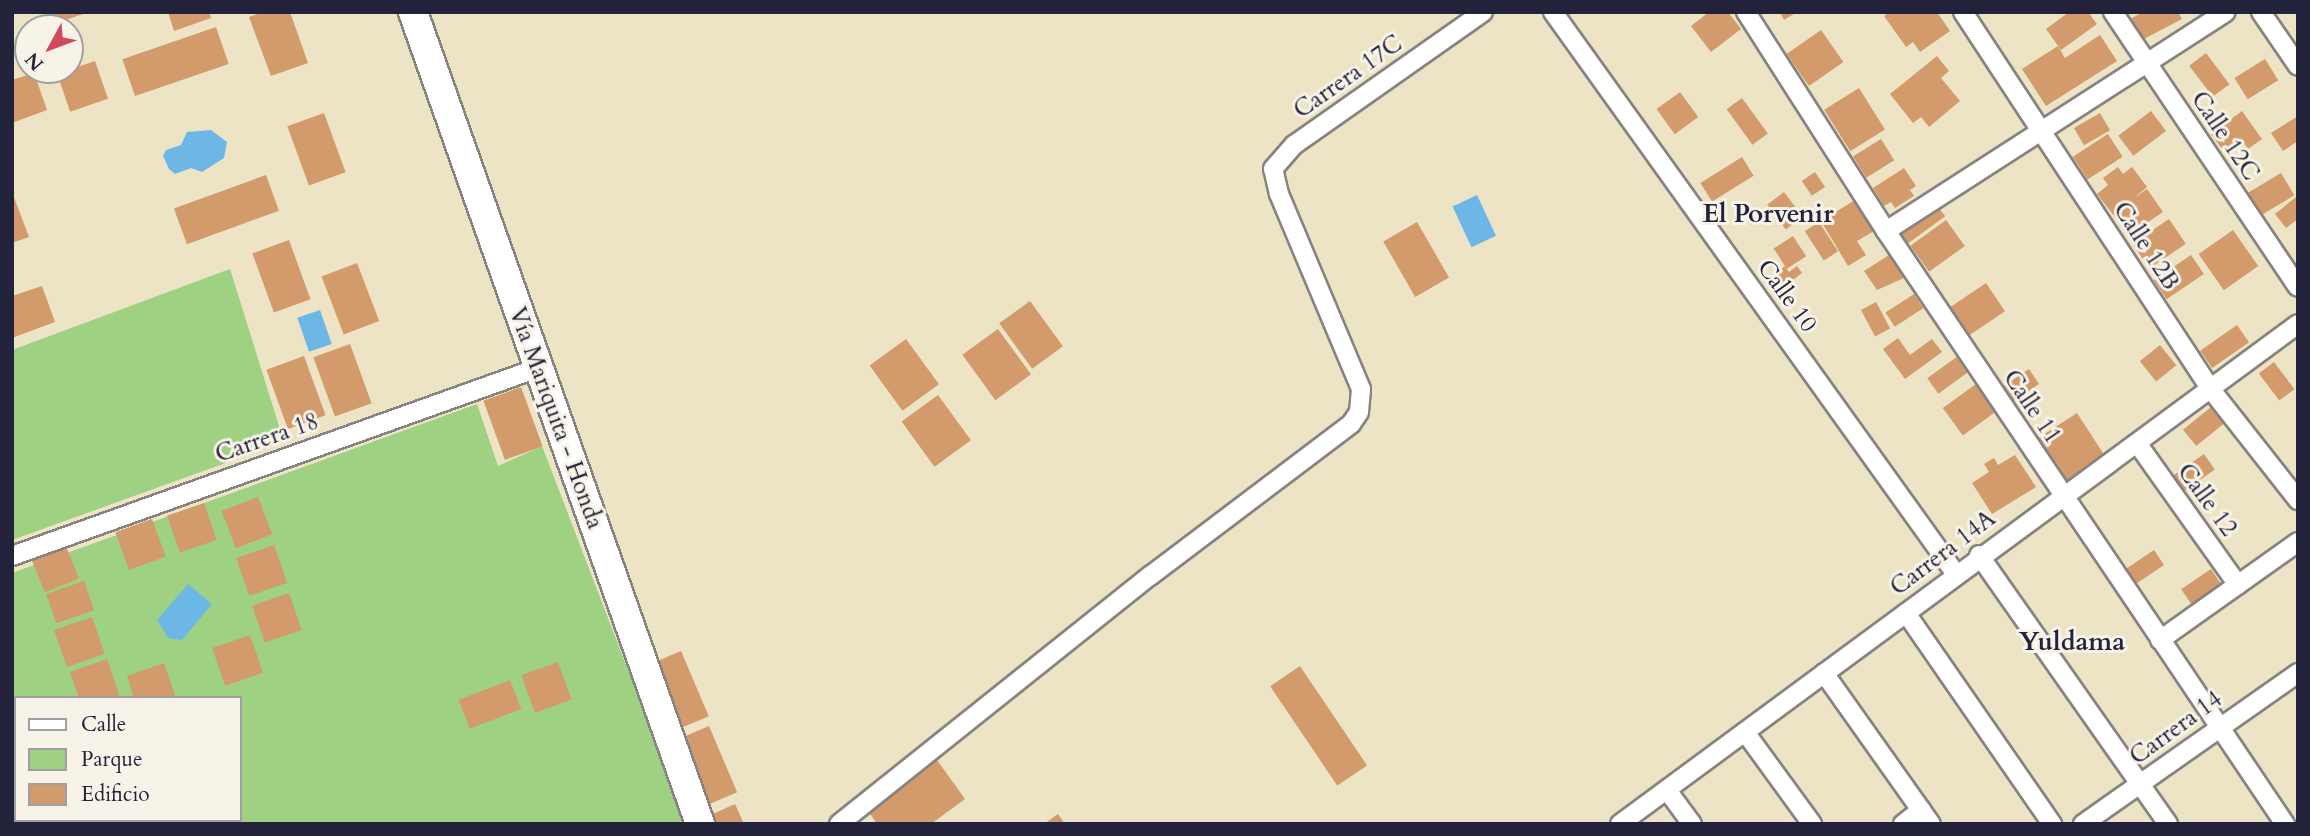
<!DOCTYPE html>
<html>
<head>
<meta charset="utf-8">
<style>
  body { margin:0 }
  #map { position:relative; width:2310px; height:836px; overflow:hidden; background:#ece4c5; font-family:Cardo,serif }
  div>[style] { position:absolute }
  .green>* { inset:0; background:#9ed181 }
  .water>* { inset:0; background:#6cb7e5; transform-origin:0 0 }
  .building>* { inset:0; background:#d39a6b; transform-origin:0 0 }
  .roads { filter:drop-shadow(2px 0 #878380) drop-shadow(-2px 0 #878380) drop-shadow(0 2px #878380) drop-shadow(0 -2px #878380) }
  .minor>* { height:18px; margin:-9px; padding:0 9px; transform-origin:9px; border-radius:9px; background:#fff }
  .trunk>* { height:28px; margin:-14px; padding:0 14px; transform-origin:14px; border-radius:14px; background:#fff }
  span { translate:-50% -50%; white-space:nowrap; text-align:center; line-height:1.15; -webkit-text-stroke:6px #f7f3e8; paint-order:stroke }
  .street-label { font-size:24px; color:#22223b }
  .neighbourhood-label { font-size:26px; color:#22223b; font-weight:700 }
  .frame { position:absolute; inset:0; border:14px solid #22223b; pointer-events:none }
  .legend { position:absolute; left:14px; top:696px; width:228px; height:126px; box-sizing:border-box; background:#f7f3e8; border:2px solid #a29fa3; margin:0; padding:9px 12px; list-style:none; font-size:21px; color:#22223b }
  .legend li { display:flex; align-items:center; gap:14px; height:35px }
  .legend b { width:35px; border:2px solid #a29fa3 }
  .north { position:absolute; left:14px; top:14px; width:70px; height:70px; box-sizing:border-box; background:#f7f3e8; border:2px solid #a29fa3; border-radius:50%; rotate:229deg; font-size:19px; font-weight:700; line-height:28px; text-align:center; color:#22223b }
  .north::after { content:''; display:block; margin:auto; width:24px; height:32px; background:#d1495b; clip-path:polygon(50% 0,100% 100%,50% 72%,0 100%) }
</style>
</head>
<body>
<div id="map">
  <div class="green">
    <i style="clip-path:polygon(230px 269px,284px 442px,12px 540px,12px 350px)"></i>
    <i style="clip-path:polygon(evenodd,477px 404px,498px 466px,542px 446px,687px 824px,12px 824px,12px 573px,477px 404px,16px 698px,240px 698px,240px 820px,16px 820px,16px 698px)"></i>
  </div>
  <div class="water">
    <i style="clip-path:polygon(211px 130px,227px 142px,224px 158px,202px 172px,191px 168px,175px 174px,169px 169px,163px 156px,166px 150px,181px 145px,187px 132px)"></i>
    <i style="left:1477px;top:195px;width:45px;height:27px;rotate:65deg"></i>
    <i style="left:320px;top:310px;width:36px;height:24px;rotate:71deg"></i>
    <i style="clip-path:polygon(188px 584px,212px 604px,182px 640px,168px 638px,157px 620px)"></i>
  </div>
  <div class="building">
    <i style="clip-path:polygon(50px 12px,86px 12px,86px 13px,54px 24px)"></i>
    <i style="clip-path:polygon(168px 12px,209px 12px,211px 18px,174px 31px)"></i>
    <i style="clip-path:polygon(263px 12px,290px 12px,308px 63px,271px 76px,249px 17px)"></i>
    <i style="clip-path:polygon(1709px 12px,1728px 12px,1741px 29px,1711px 52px,1691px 26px)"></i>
    <i style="clip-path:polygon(1780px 12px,1797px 12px,1784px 20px)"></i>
    <i style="clip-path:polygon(1889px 12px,1937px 12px,1950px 31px,1920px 52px,1913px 42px,1906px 47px,1884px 16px)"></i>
    <i style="clip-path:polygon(2069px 12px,2088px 12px,2097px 24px,2061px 50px,2046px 29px)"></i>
    <i style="clip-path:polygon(2143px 12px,2178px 12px,2182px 19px,2142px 40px,2130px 19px)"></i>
    <i style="left:216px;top:27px;width:39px;height:99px;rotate:71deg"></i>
    <i style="left:1821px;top:30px;width:39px;height:42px;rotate:55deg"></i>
    <i style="clip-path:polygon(2100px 35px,2117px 61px,2046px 106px,2022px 69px,2058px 46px,2065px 58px)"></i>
    <i style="left:2206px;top:53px;width:39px;height:21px;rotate:53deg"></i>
    <i style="clip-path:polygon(1937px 56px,1949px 71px,1941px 78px,1960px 101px,1929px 127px,1921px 117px,1913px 123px,1890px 94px)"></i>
    <i style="left:2265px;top:59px;width:25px;height:36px;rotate:58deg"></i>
    <i style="left:95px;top:61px;width:40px;height:40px;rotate:71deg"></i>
    <i style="clip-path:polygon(34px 73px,47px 110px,12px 123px,12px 80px)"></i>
    <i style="left:1859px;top:88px;width:49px;height:41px;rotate:58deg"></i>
    <i style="left:1680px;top:92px;width:31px;height:29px;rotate:54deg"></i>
    <i style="left:1742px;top:98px;width:44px;height:19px;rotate:54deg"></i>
    <i style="left:2151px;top:111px;width:25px;height:41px;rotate:53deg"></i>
    <i style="clip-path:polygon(2242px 111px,2262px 139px,2248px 149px,2242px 140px,2225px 153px,2211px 134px)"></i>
    <i style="left:324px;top:113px;width:63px;height:39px;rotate:70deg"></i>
    <i style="left:2100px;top:113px;width:20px;height:30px;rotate:60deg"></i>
    <i style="clip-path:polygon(2298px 116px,2298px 141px,2283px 151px,2271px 133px)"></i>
    <i style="left:2108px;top:134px;width:27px;height:42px;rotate:57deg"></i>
    <i style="left:1881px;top:139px;width:25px;height:33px;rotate:58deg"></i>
    <i style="left:1742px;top:157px;width:22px;height:49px;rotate:58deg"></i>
    <i style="clip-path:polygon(2118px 167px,2123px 174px,2132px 167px,2147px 187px,2134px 198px,2147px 189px,2163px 212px,2129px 235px,2097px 194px,2108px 185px,2103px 178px)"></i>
    <i style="clip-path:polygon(1904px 168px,1916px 186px,1910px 190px,1914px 196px,1895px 208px,1891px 202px,1884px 206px,1873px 188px)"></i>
    <i style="left:1815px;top:172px;width:18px;height:16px;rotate:56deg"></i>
    <i style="left:2281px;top:173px;width:26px;height:39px;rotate:59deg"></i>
    <i style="left:266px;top:175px;width:38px;height:98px;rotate:70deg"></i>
    <i style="clip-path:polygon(12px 192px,29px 237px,12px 243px)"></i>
    <i style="left:1784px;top:192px;width:31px;height:21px;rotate:53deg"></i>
    <i style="clip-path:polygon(2296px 197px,2298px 219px,2286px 228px,2275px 214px)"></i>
    <i style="clip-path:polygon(1855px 200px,1874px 231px,1857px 241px,1866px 255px,1848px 266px,1821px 221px)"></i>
    <i style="left:1934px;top:201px;width:19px;height:47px;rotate:54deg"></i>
    <i style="left:2169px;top:219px;width:30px;height:44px;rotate:56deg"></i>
    <i style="left:1946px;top:220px;width:32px;height:44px;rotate:54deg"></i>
    <i style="left:1417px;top:222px;width:64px;height:39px;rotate:60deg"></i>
    <i style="left:1819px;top:222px;width:35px;height:17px;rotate:57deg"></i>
    <i style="left:2233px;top:230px;width:44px;height:42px;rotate:55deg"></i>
    <i style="left:1793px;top:236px;width:24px;height:23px;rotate:57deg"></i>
    <i style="left:289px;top:240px;width:63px;height:39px;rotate:70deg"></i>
    <i style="clip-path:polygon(1889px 255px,1904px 278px,1877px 290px,1864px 271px)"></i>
    <i style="left:2191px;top:255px;width:23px;height:45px;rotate:56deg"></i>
    <i style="left:357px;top:263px;width:62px;height:38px;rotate:69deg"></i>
    <i style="clip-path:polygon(1785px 266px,1789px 272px,1797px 266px,1802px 273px,1775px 294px,1765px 282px)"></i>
    <i style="left:1986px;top:283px;width:34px;height:43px;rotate:56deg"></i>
    <i style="clip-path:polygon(42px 286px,55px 322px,12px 338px,12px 296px)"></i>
    <i style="left:1914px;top:294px;width:17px;height:34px;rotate:57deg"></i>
    <i style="left:1030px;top:301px;width:56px;height:38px;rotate:54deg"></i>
    <i style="left:1876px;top:302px;width:30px;height:17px;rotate:62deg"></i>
    <i style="left:2237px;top:325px;width:21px;height:45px;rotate:55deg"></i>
    <i style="left:998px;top:329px;width:56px;height:44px;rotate:54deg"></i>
    <i style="clip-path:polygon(1898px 338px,1910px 355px,1932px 339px,1942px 352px,1905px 379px,1883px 349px)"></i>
    <i style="left:906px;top:339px;width:56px;height:45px;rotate:54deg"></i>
    <i style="left:350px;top:344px;width:63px;height:39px;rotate:70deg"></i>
    <i style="left:2160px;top:345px;width:26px;height:26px;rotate:51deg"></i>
    <i style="left:304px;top:356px;width:63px;height:40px;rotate:70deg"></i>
    <i style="left:1958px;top:356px;width:19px;height:38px;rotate:54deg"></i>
    <i style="left:2274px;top:362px;width:34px;height:19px;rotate:53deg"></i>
    <i style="left:2029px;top:369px;width:18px;height:30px;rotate:56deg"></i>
    <i style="left:1976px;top:384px;width:34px;height:41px;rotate:54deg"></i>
    <i style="left:521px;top:387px;width:63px;height:40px;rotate:70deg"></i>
    <i style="left:938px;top:395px;width:56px;height:45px;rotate:54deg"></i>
    <i style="left:2211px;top:407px;width:21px;height:36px;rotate:51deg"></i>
    <i style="left:2077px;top:413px;width:53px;height:47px;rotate:57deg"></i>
    <i style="left:2204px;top:454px;width:19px;height:38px;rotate:55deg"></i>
    <i style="clip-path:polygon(2015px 455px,2036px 487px,1992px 514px,1972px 483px,1989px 472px,1984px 464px,1994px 458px,1998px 465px)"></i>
    <i style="left:258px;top:497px;width:40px;height:39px;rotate:69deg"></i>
    <i style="left:204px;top:503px;width:39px;height:39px;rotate:71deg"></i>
    <i style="left:152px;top:519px;width:40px;height:39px;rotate:70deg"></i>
    <i style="left:274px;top:545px;width:40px;height:40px;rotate:71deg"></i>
    <i style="left:66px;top:546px;width:35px;height:37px;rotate:68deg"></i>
    <i style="left:2154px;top:550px;width:18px;height:39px;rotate:56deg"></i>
    <i style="left:2211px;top:569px;width:18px;height:36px;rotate:56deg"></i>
    <i style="left:84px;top:581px;width:31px;height:40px;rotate:71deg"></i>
    <i style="left:289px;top:593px;width:39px;height:39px;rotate:71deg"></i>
    <i style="left:92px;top:617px;width:39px;height:40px;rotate:71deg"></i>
    <i style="left:250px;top:635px;width:40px;height:40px;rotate:71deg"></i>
    <i style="left:681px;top:651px;width:71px;height:32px;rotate:67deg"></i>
    <i style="clip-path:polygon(107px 659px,120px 697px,79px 698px,70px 672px)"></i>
    <i style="left:558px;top:662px;width:40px;height:39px;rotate:70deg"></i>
    <i style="clip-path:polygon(164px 663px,176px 698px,134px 698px,127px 676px)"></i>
    <i style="left:1300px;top:666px;width:120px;height:36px;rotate:56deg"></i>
    <i style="left:510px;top:680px;width:31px;height:55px;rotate:69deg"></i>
    <i style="left:709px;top:726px;width:72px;height:33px;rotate:67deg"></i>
    <i style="clip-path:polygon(937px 760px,965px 799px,931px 824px,877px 824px,868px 811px)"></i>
    <i style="clip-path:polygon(735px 804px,744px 824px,709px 824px,706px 817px)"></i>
    <i style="clip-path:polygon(1058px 814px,1065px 824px,1044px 824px)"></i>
  </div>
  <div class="roads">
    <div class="minor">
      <i style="left:1553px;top:12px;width:692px;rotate:54.36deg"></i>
      <i style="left:1746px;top:12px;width:260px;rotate:57.4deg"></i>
      <i style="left:1886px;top:231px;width:715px;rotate:56.07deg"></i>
      <i style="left:1963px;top:12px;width:448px;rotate:56.7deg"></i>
      <i style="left:2209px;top:387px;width:144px;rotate:51.8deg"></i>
      <i style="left:2113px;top:12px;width:331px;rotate:56.1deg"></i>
      <i style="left:2261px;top:12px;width:65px;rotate:55.6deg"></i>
      <i style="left:1886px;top:231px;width:404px;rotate:-32.8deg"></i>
      <i style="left:2137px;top:443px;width:174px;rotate:54.6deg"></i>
      <i style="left:1979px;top:555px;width:329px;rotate:54.9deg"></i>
      <i style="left:12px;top:556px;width:559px;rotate:-19.67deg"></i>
      <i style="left:1906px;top:613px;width:257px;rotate:55.3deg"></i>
      <i style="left:2160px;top:640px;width:169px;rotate:-35.4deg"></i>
      <i style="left:1824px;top:673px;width:185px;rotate:54.7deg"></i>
      <i style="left:1745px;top:732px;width:114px;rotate:53.9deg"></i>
      <i style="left:1667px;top:790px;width:42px;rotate:53.7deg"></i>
      <i style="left:839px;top:824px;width:398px;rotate:-38.6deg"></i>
      <i style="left:1150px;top:576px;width:252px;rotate:-37.1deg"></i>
      <i style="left:1351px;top:424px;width:14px;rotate:-56deg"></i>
      <i style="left:1359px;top:412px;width:23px;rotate:-85deg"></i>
      <i style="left:1361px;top:389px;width:212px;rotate:-112.8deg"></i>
      <i style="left:1279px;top:194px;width:26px;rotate:-103deg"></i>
      <i style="left:1273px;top:169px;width:32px;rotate:-49deg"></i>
      <i style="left:1294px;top:145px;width:231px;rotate:-35.1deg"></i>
      <i style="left:1620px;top:824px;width:842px;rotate:-36.41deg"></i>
      <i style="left:1903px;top:824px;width:23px;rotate:-38deg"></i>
      <i style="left:2083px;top:824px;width:263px;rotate:-35.1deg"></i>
    </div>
    <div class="trunk">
      <i style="left:413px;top:12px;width:861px;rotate:70.53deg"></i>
    </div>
  </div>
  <div class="street-label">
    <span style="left:1348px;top:77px;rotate:-35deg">Carrera 17C</span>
    <span style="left:2225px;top:136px;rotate:56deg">Calle 12C</span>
    <span style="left:2146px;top:246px;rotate:57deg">Calle 12B</span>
    <span style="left:1787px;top:296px;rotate:54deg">Calle 10</span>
    <span style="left:2032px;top:407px;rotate:56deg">Calle 11</span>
    <span style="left:556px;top:418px;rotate:70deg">Vía Mariquita - Honda</span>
    <span style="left:267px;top:438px;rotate:-19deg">Carrera 18</span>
    <span style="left:2207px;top:500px;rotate:54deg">Calle 12</span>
    <span style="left:1943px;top:553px;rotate:-37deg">Carrera 14A</span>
    <span style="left:2176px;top:728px;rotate:-36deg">Carrera 14</span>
  </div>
  <div class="neighbourhood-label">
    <span style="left:1768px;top:214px">El Porvenir</span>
    <span style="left:2072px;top:642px">Yuldama</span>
  </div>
  <div class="frame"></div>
  <ul class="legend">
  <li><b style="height:9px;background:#fff"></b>Calle</li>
  <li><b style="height:19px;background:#9ed181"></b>Parque</li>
  <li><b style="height:19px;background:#d39a6b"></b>Edificio</li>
  </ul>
  <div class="north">N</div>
</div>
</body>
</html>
